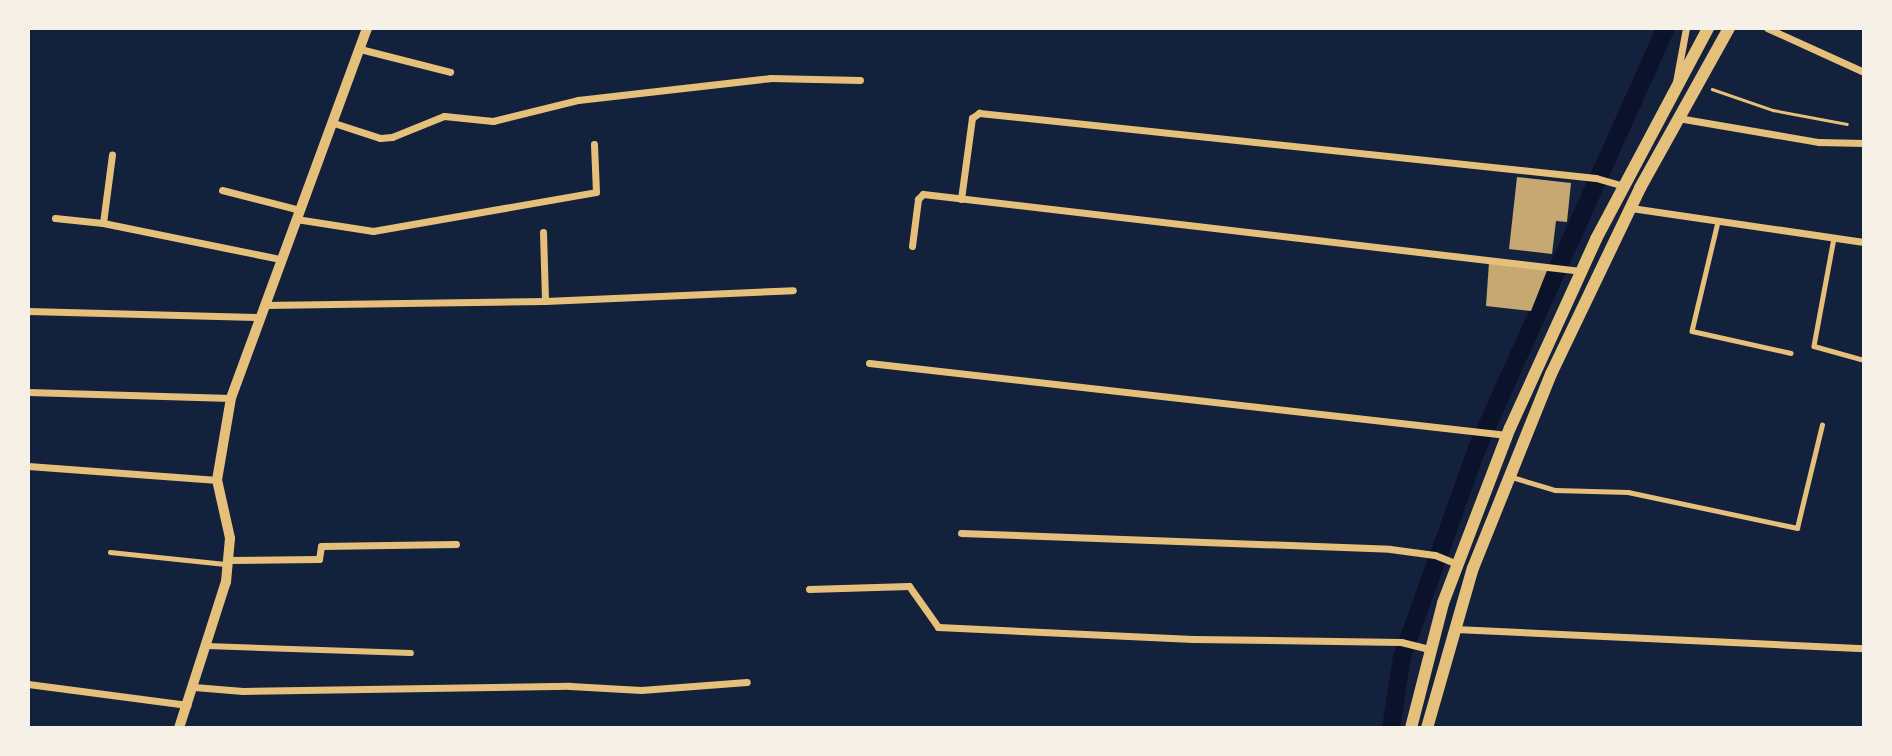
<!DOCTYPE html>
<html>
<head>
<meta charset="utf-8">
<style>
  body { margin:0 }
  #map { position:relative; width:1892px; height:756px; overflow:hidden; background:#14213d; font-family:Cabin,sans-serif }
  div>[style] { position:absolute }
  .canal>* { height:18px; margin:-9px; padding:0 9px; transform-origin:9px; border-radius:9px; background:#0b132b }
  .building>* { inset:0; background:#c6a872 }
  .path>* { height:2.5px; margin:-1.25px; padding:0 1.25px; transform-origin:1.25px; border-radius:1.25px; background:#e5c07b }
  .service>* { height:4.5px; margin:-2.25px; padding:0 2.25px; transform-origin:2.25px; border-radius:2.25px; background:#e5c07b }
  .pedestrian>* { height:6px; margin:-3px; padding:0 3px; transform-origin:3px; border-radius:3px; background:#e5c07b }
  .minor>* { height:7px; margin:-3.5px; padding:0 3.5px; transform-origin:3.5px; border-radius:3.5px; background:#e5c07b }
  .tertiary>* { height:10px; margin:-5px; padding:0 5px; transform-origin:5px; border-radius:5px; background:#e5c07b }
  .primary>* { height:12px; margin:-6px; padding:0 6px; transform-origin:6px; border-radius:6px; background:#e5c07b }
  span { translate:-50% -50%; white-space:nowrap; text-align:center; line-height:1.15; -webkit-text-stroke:7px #f6f1e7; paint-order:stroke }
  .frame { position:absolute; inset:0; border:30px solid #f6f1e7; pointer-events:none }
</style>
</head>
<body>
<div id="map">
  <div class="canal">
    <i style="left:1391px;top:728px;width:72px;rotate:-81.2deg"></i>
    <i style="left:1402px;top:657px;width:224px;rotate:-70.2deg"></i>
    <i style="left:1478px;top:446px;width:458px;rotate:-65.8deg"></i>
  </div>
  <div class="building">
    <i style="clip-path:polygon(1517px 177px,1571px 183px,1567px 222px,1556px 221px,1552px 254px,1509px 249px)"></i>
    <i style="clip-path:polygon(1489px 262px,1548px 268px,1531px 311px,1486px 306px)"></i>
  </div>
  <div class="path">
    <i style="left:1712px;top:89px;width:65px;rotate:19deg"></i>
    <i style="left:1773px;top:110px;width:75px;rotate:10.7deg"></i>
  </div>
  <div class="service">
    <i style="left:1718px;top:222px;width:112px;rotate:103.4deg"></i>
    <i style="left:1692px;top:331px;width:101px;rotate:12.5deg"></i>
    <i style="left:1834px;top:238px;width:110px;rotate:100.5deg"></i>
    <i style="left:1814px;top:346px;width:52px;rotate:15.6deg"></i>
    <i style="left:1512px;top:477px;width:45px;rotate:16.8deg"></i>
    <i style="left:1555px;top:490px;width:73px;rotate:1.6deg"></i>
    <i style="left:1628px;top:492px;width:173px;rotate:12deg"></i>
    <i style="left:1797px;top:528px;width:106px;rotate:-76.4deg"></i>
    <i style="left:110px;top:552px;width:118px;rotate:5.9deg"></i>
  </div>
  <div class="pedestrian">
    <i style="left:207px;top:646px;width:204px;rotate:2deg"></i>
  </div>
  <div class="minor">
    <i style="left:1767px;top:28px;width:107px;rotate:24.4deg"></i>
    <i style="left:360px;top:49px;width:93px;rotate:14.3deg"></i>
    <i style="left:1676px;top:82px;width:55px;rotate:-79.5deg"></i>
    <i style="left:1678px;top:118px;width:143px;rotate:9.7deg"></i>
    <i style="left:1819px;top:142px;width:45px;rotate:1.3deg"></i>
    <i style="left:334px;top:123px;width:48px;rotate:18.1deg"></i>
    <i style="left:380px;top:138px;width:12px;rotate:-5deg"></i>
    <i style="left:392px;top:137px;width:56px;rotate:-22deg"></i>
    <i style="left:444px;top:116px;width:49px;rotate:5.8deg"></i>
    <i style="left:493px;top:121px;width:88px;rotate:-13.9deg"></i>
    <i style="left:578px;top:100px;width:193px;rotate:-6.5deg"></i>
    <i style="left:770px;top:78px;width:90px;rotate:1.3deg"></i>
    <i style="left:222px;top:190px;width:81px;rotate:14.4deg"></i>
    <i style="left:961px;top:199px;width:82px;rotate:-82.3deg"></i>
    <i style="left:972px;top:118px;width:9px;rotate:-36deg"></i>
    <i style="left:979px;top:113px;width:620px;rotate:6.01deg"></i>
    <i style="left:1596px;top:178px;width:29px;rotate:16deg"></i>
    <i style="left:1631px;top:208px;width:235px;rotate:8.3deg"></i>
    <i style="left:55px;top:218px;width:48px;rotate:5.9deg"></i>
    <i style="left:103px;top:223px;width:181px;rotate:11.5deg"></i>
    <i style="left:296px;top:219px;width:78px;rotate:8.9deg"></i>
    <i style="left:373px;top:231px;width:226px;rotate:-9.9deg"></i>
    <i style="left:596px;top:192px;width:48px;rotate:-92.4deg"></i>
    <i style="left:103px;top:223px;width:69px;rotate:-82.5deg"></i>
    <i style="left:543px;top:232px;width:69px;rotate:88.3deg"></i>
    <i style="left:912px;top:246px;width:47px;rotate:-82.7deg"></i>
    <i style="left:918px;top:199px;width:7px;rotate:-45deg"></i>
    <i style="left:923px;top:194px;width:662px;rotate:6.67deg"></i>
    <i style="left:264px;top:305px;width:281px;rotate:-0.8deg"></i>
    <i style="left:545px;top:301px;width:248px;rotate:-2.5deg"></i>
    <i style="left:28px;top:311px;width:231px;rotate:1.5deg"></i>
    <i style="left:869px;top:363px;width:642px;rotate:6.44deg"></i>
    <i style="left:28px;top:392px;width:203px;rotate:1.7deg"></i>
    <i style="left:28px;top:466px;width:190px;rotate:4.2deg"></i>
    <i style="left:961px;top:533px;width:429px;rotate:2.1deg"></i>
    <i style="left:1390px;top:549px;width:45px;rotate:7.6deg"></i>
    <i style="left:1435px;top:555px;width:24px;rotate:22deg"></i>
    <i style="left:229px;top:560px;width:90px;rotate:-0.6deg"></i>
    <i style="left:319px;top:559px;width:13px;rotate:-81deg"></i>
    <i style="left:321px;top:546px;width:135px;rotate:-0.8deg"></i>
    <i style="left:809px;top:589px;width:100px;rotate:-1.7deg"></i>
    <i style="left:909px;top:586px;width:50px;rotate:54.7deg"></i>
    <i style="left:938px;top:627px;width:255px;rotate:2.7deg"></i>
    <i style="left:1193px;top:639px;width:208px;rotate:0.8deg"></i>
    <i style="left:1401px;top:642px;width:29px;rotate:14deg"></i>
    <i style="left:1455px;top:629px;width:409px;rotate:2.7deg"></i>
    <i style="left:28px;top:684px;width:161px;rotate:7.5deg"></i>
    <i style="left:194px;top:687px;width:49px;rotate:4.7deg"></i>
    <i style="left:243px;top:691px;width:327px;rotate:-0.9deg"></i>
    <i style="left:570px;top:686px;width:71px;rotate:3.2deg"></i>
    <i style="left:641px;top:690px;width:106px;rotate:-4.3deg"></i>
  </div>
  <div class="tertiary">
    <i style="left:179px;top:728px;width:153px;rotate:-72.2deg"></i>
    <i style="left:226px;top:582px;width:44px;rotate:-84.8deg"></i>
    <i style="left:230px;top:538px;width:59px;rotate:-102.6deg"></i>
    <i style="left:217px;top:480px;width:83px;rotate:-80.3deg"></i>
    <i style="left:231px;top:398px;width:394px;rotate:-69.8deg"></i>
  </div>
  <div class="primary">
    <i style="left:1411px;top:728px;width:129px;rotate:-75.6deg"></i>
    <i style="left:1443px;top:603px;width:187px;rotate:-69.1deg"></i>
    <i style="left:1510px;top:428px;width:208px;rotate:-65.5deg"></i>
    <i style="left:1596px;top:239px;width:239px;rotate:-62deg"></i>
    <i style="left:1427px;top:728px;width:166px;rotate:-74deg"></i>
    <i style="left:1473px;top:568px;width:209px;rotate:-68.1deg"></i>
    <i style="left:1551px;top:374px;width:206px;rotate:-64.4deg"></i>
    <i style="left:1640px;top:188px;width:183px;rotate:-60.9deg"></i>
  </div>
  <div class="frame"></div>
</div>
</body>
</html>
